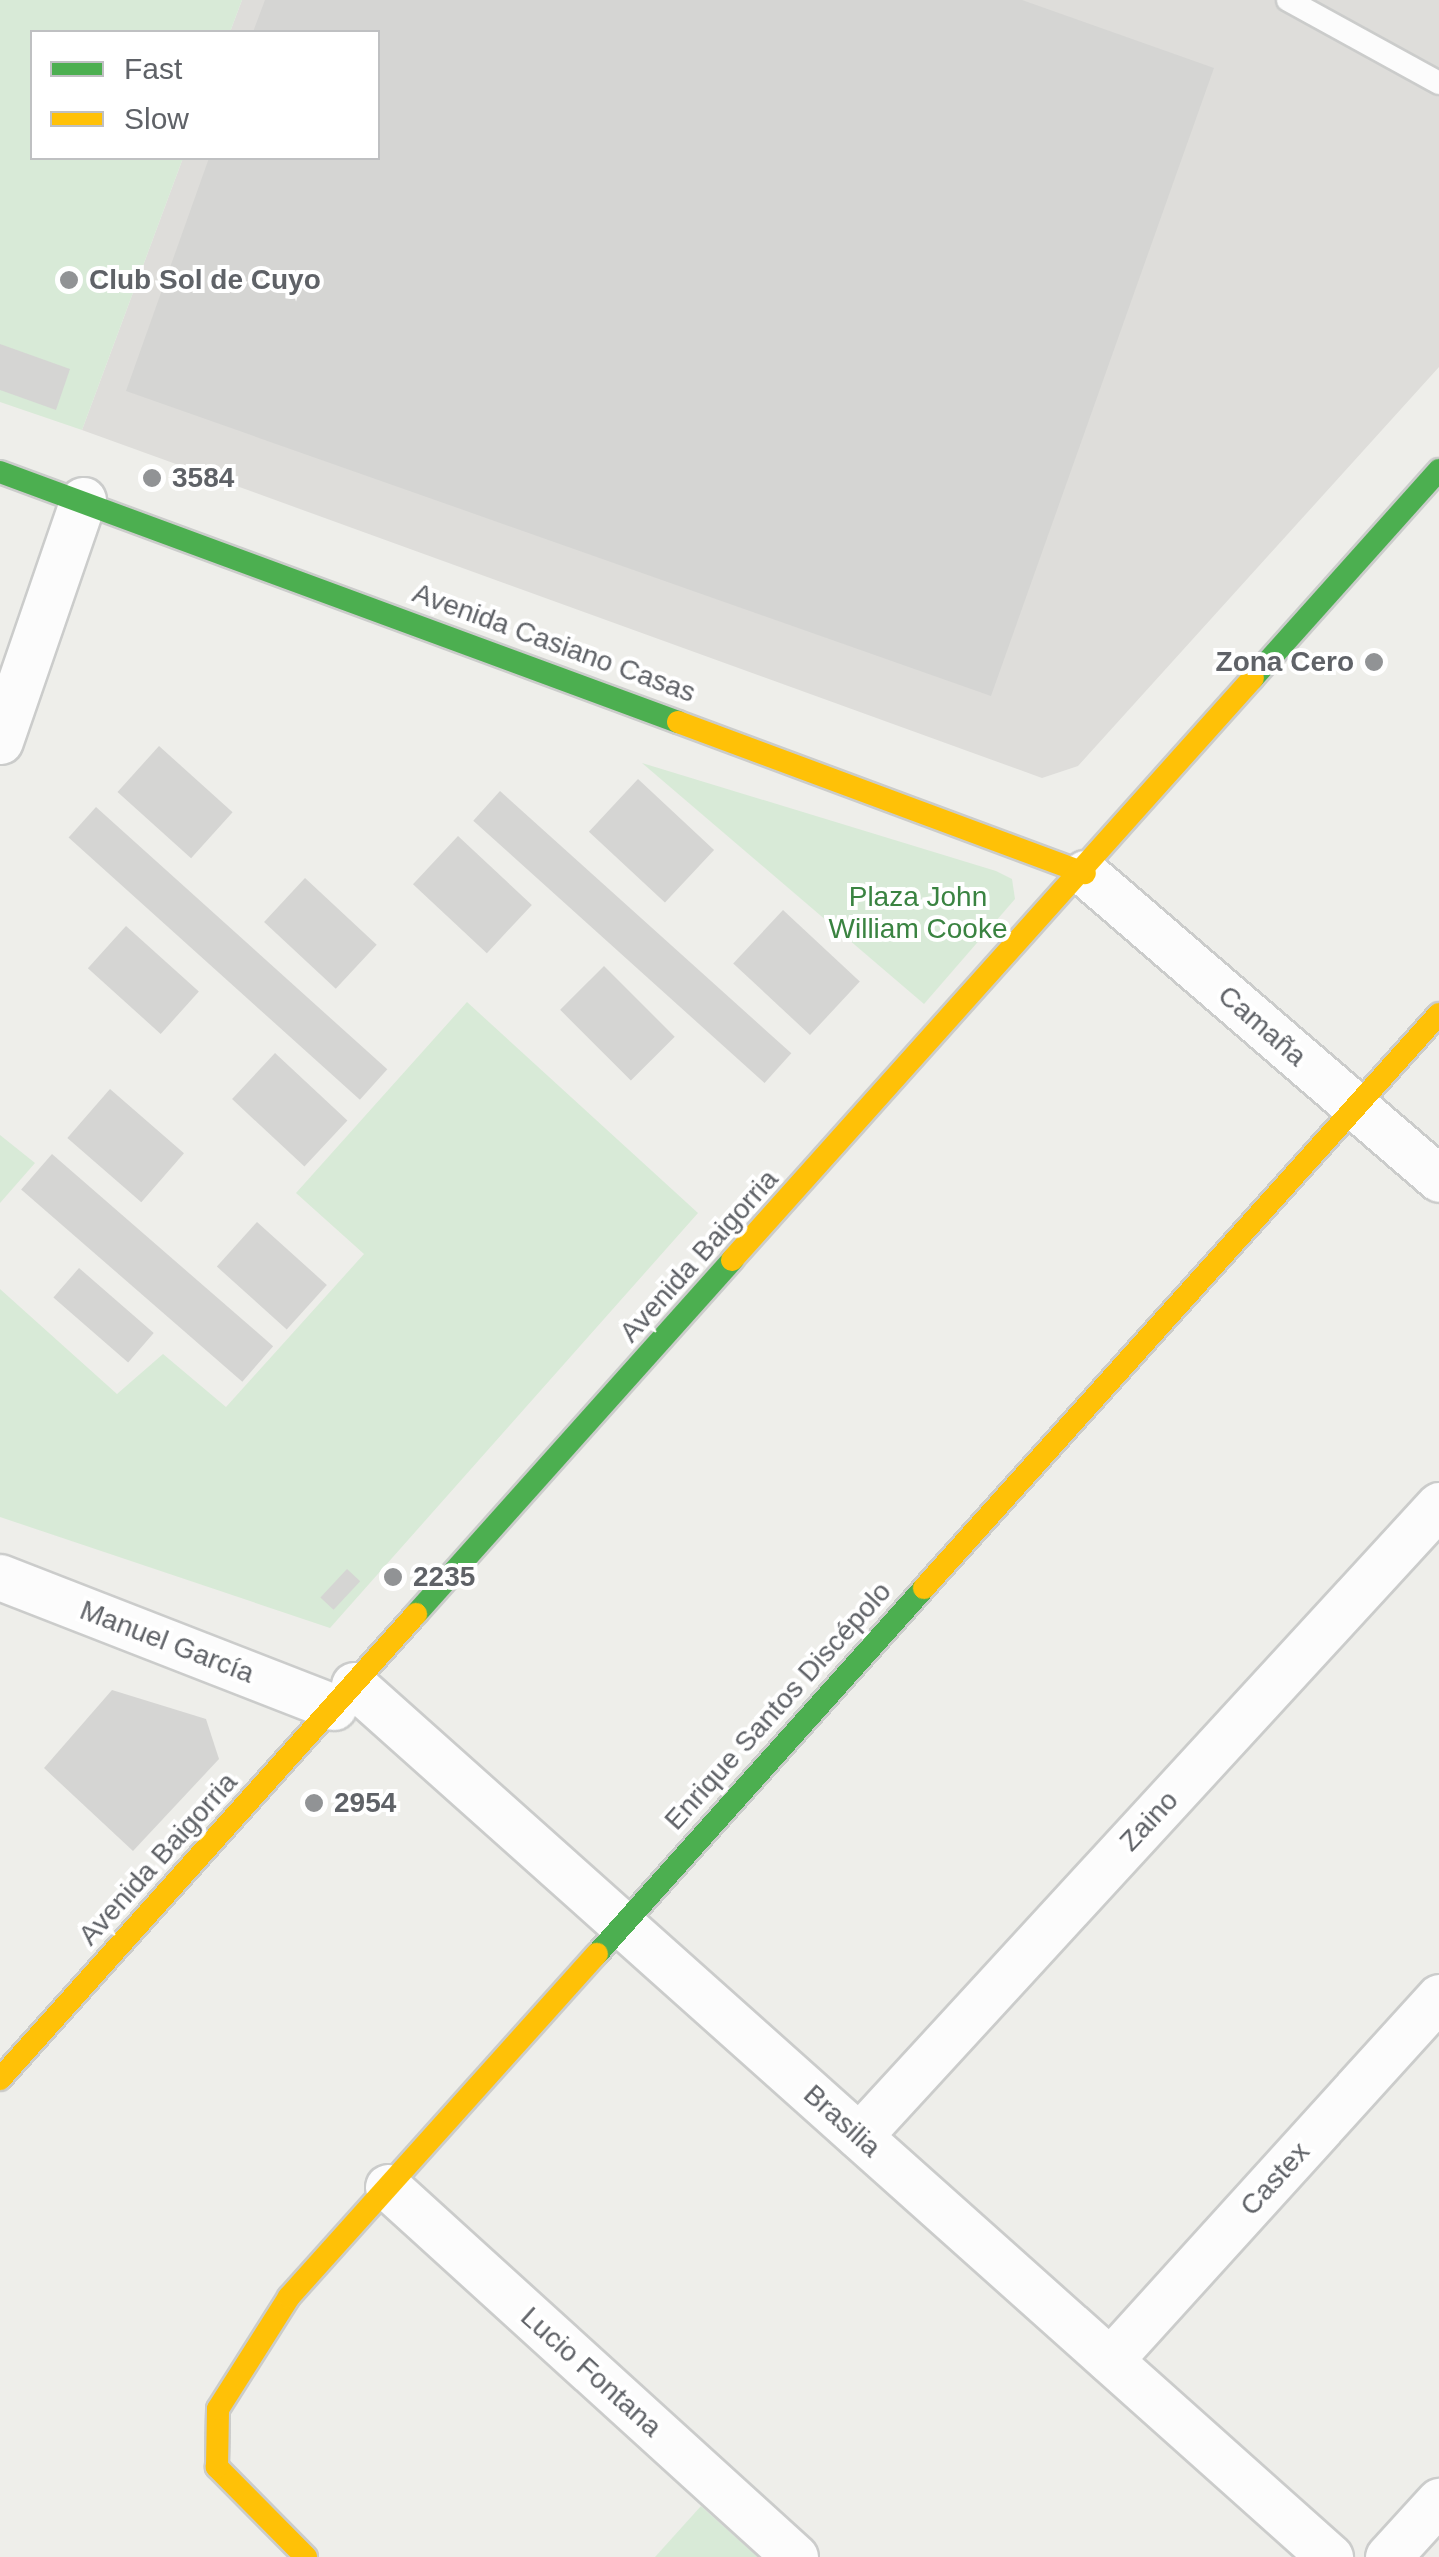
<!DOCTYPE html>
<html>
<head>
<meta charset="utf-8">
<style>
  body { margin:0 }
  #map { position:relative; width:1439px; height:2557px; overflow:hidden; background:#eeeeea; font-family:Helvetica,sans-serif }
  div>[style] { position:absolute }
  .industrial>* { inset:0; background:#deddda }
  .green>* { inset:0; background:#d8ead7 }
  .building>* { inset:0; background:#d5d5d3; transform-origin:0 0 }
  .roads { filter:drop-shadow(2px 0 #cbcccb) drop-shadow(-2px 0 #cbcccb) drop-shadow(0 2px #cbcccb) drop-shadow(0 -2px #cbcccb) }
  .lane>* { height:22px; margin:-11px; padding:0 11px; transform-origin:11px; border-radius:11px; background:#fcfcfc }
  .street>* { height:45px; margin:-22.5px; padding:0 22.5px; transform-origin:22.5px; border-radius:22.5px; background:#fcfcfc }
  .fast>* { height:22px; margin:-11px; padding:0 11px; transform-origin:11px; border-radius:11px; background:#4caf50 }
  .slow>* { height:22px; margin:-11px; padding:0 11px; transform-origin:11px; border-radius:11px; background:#ffc107 }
  .dots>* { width:28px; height:28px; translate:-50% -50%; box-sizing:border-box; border:5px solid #fff; border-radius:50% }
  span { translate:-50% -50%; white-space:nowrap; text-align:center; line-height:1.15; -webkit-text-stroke:8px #fff; paint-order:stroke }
  .poi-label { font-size:28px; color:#5f6267; font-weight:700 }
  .left { translate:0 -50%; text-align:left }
  .right { translate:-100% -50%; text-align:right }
  .street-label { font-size:28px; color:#5f6267 }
  .park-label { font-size:28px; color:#3a8341 }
  .legend { position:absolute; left:30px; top:30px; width:350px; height:130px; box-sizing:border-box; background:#fff; border:2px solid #bfc0c2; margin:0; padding:12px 18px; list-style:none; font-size:30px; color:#5f6267 }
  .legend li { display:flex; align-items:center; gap:20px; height:50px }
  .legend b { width:50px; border:2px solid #bfc0c2 }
</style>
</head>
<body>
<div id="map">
  <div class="industrial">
    <i style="clip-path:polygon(242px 0,1439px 0,1439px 367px,1078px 766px,1042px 778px,82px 430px,183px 158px,378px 158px,378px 32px,230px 32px)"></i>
  </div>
  <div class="green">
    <i style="clip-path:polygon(0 0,242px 0,230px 32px,32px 32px,32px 158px,183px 158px,82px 430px,0 402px)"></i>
    <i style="clip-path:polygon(642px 763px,996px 871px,1012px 879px,1015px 899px,924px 1004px)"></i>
    <i style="clip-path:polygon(467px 1002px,698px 1213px,330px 1628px,0 1517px,0 1289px,117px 1394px,163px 1354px,226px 1407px,364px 1254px,296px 1193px)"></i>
    <i style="clip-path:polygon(0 1135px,35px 1163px,0 1203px)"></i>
    <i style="clip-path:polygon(701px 2506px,758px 2557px,655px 2557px)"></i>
  </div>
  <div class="building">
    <i style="clip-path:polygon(265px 0,1022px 0,1214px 68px,991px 696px,126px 391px,209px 158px,378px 158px,378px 32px,253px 32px)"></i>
    <i style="clip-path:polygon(0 344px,70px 369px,56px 410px,0 390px)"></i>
    <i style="left:159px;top:746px;width:99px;height:62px;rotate:42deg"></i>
    <i style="left:638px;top:779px;width:104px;height:72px;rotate:43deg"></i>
    <i style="left:500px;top:791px;width:392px;height:40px;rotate:42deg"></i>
    <i style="left:96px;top:807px;width:392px;height:41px;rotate:42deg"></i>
    <i style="left:458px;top:836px;width:101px;height:66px;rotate:43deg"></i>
    <i style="left:305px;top:878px;width:98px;height:60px;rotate:43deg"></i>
    <i style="left:783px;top:910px;width:105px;height:73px;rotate:43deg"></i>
    <i style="left:126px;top:926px;width:98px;height:57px;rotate:42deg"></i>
    <i style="left:604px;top:966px;width:100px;height:62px;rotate:45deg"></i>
    <i style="left:275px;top:1053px;width:99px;height:63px;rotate:43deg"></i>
    <i style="left:110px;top:1089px;width:98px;height:65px;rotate:41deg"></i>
    <i style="left:52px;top:1154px;width:293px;height:47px;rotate:41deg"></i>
    <i style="left:257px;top:1222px;width:94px;height:60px;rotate:42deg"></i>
    <i style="left:79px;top:1268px;width:99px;height:39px;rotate:41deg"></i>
    <i style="left:347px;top:1569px;width:18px;height:39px;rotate:43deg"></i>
    <i style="clip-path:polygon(112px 1690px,206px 1719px,219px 1759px,133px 1851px,44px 1768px)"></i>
  </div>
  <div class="roads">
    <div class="lane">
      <i style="left:1288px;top:0;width:172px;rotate:28.8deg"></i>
    </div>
    <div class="street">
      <i style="left:0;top:741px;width:255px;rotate:-71deg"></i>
      <i style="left:1085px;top:873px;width:468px;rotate:40.8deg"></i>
      <i style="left:0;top:1577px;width:358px;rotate:21.3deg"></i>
      <i style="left:354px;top:1685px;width:1309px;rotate:41.78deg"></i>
      <i style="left:859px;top:2136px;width:857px;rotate:-47.41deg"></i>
      <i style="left:388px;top:2187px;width:550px;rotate:42.27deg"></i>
      <i style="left:1110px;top:2360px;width:490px;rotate:-47.8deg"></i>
      <i style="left:1388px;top:2557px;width:76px;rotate:-47.7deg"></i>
    </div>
    <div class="fast">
      <i style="left:0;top:472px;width:723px;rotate:20.24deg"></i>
      <i style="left:1253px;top:678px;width:279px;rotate:-48.2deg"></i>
      <i style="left:416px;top:1614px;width:475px;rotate:-48.2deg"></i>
      <i style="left:597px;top:1954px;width:491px;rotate:-48.2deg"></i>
    </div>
    <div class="slow">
      <i style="left:678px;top:722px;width:434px;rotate:20.4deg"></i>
      <i style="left:732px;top:1260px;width:781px;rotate:-48.17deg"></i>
      <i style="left:924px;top:1588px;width:771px;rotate:-48.1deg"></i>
      <i style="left:0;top:2079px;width:624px;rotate:-48.18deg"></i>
      <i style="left:306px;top:2557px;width:127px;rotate:-134.7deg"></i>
      <i style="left:217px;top:2467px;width:58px;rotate:-89deg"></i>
      <i style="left:218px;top:2409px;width:133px;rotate:-57.6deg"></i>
      <i style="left:289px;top:2297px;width:461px;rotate:-48.1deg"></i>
    </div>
  </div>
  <div class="dots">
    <i style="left:69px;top:280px;background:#919395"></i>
    <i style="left:152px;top:478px;background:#919395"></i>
    <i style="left:1374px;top:662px;background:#919395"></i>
    <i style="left:393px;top:1577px;background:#919395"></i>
    <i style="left:314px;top:1803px;background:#919395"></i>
  </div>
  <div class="poi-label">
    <span class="left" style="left:89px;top:280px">Club Sol de Cuyo</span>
    <span class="left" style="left:172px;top:478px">3584</span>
    <span class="right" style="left:1354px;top:662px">Zona Cero</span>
    <span class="left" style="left:413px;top:1577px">2235</span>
    <span class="left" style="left:334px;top:1803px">2954</span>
  </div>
  <div class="street-label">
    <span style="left:554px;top:643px;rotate:20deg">Avenida Casiano Casas</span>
    <span style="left:1262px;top:1026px;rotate:41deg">Camaña</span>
    <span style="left:699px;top:1256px;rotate:-48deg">Avenida Baigorria</span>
    <span style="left:167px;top:1642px;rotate:21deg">Manuel García</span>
    <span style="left:778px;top:1706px;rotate:-48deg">Enrique Santos Discépolo</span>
    <span style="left:1149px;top:1821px;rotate:-47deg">Zaino</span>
    <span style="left:158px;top:1859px;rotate:-48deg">Avenida Baigorria</span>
    <span style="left:842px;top:2121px;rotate:42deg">Brasilia</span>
    <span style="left:1275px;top:2179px;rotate:-48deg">Castex</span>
    <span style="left:591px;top:2372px;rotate:42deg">Lucio Fontana</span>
  </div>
  <div class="park-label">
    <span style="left:918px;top:913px">Plaza John<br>William Cooke</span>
  </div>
  <ul class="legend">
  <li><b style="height:12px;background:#4caf50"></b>Fast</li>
  <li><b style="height:12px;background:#ffc107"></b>Slow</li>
  </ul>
</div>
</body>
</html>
